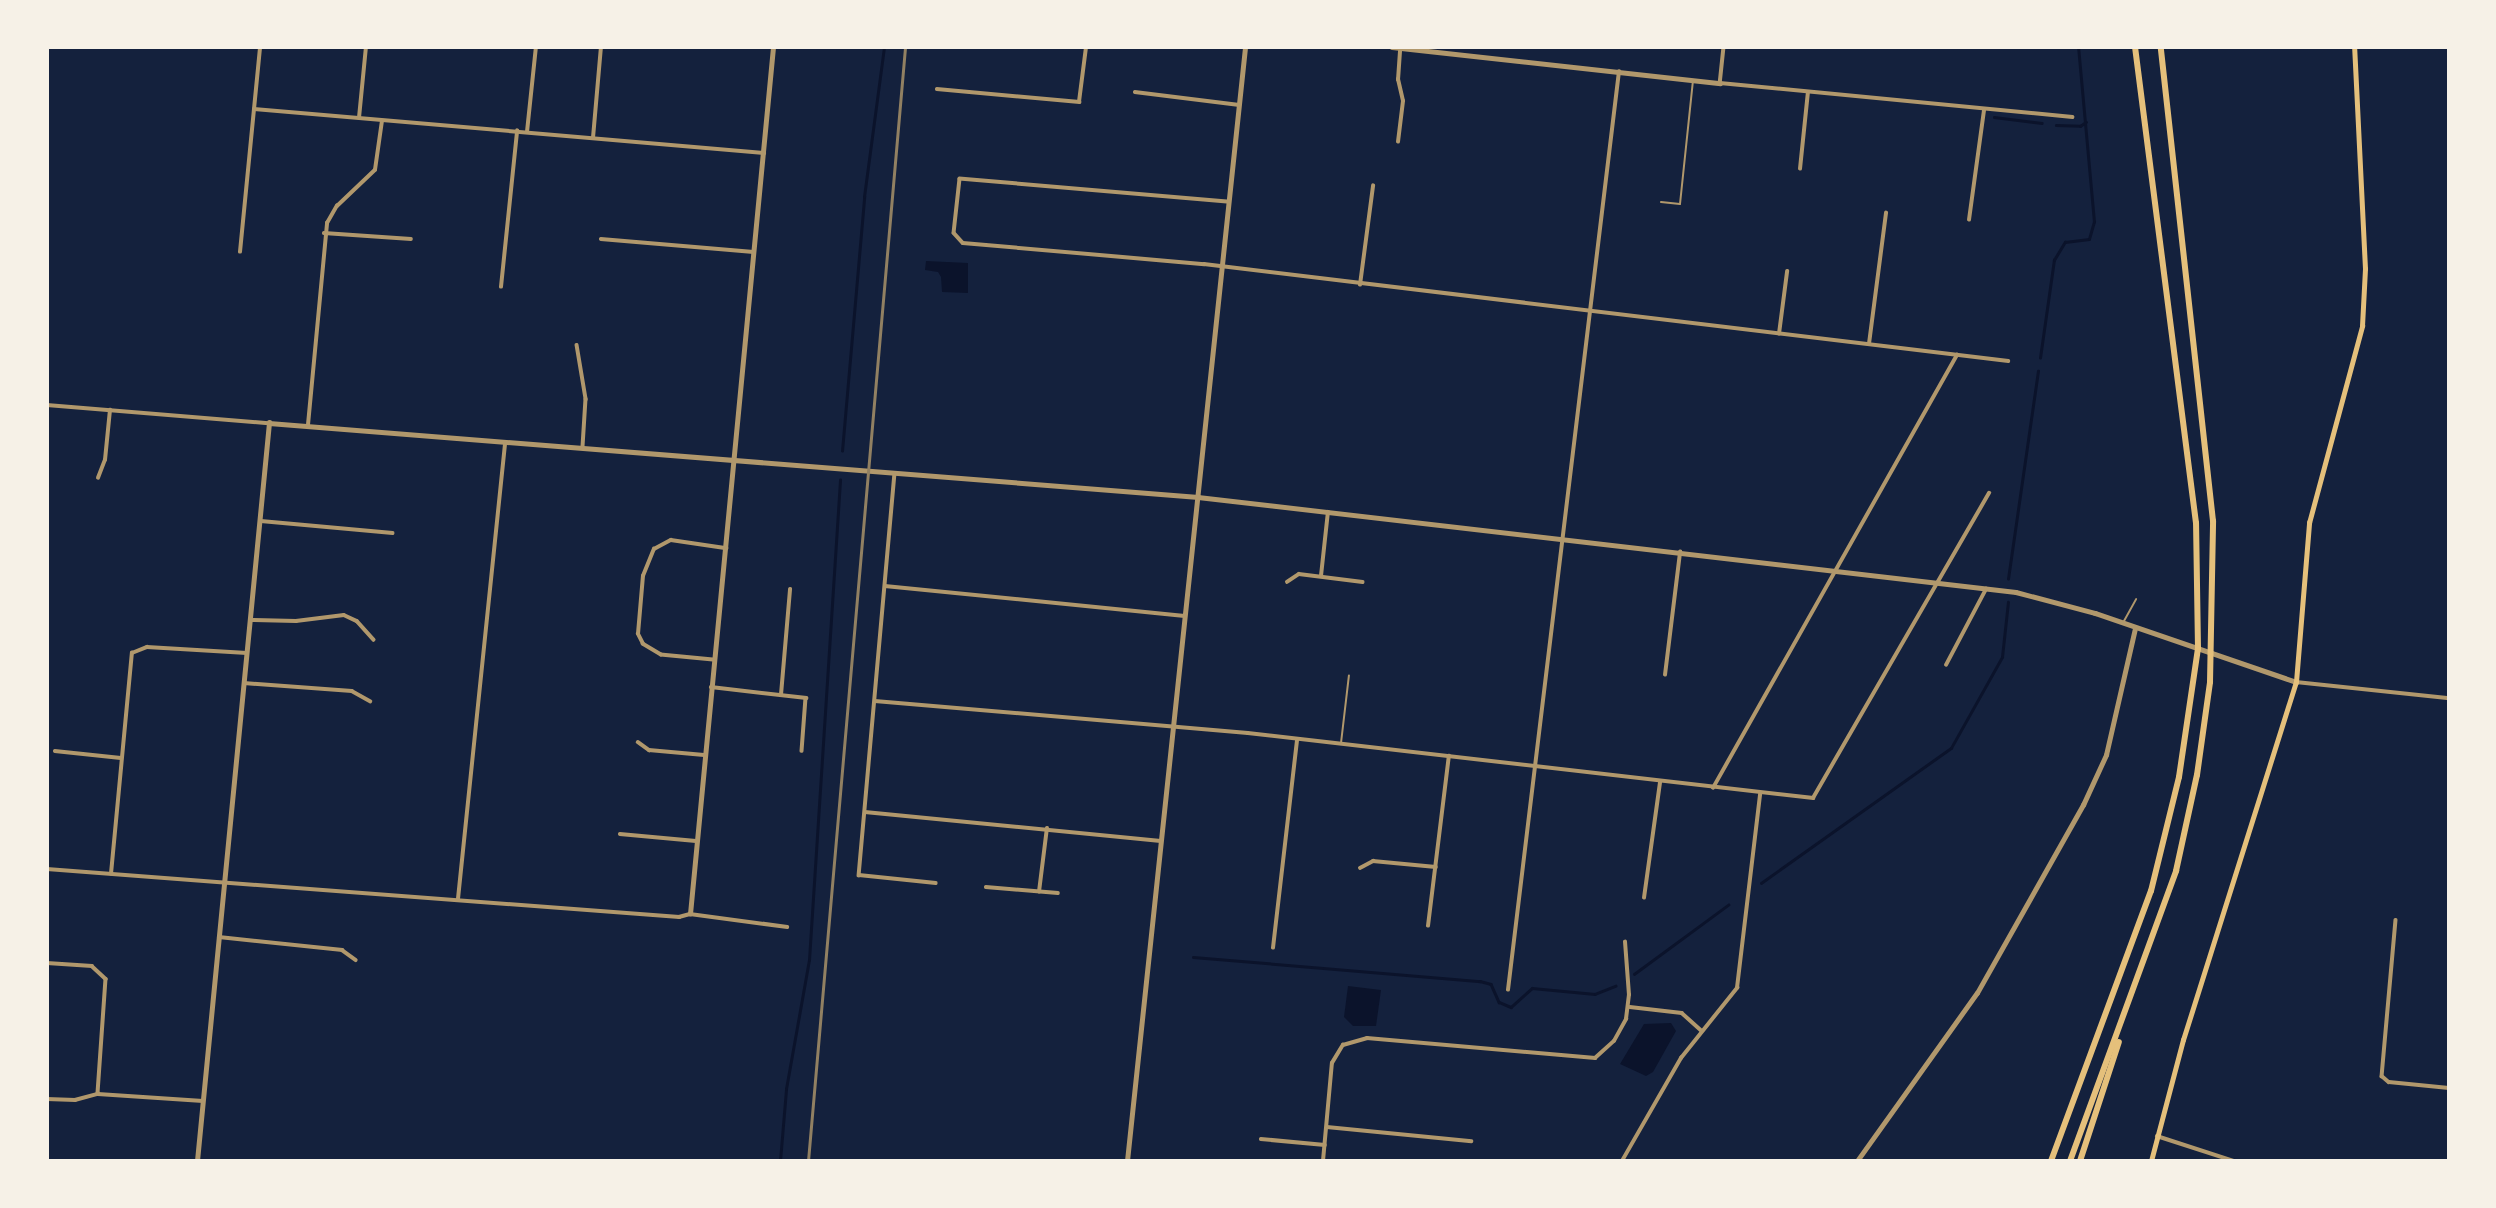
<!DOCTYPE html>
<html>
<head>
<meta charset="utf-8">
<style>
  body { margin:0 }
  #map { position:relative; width:2496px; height:1208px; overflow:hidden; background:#14213d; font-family:Lora,serif }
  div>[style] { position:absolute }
  .water>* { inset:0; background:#0b132b }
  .stream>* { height:2.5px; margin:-1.25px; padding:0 1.25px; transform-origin:1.25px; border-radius:1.25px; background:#0b132b }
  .service>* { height:2px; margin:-1px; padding:0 1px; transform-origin:1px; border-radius:1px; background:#b1986c }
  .minor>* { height:3.5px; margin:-1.75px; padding:0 1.75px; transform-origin:1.75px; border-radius:1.75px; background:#b1986c }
  .tertiary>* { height:4.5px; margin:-2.25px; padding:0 2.25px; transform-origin:2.25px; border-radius:2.25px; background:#b1986c }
  .secondary>* { height:4.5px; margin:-2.25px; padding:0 2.25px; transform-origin:2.25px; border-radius:2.25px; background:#e5c07b }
  .motorway>* { height:6px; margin:-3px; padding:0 3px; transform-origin:3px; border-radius:3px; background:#e5c07b }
  .rail>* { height:2.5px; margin:-1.25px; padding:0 1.25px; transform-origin:1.25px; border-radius:1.25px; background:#918062 }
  span { translate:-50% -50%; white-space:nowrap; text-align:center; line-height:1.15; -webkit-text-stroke:5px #f6f1e7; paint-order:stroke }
  .frame { position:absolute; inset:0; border:49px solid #f6f1e7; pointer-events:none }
</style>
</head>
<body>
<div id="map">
  <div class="water">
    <i style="clip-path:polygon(926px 261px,968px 263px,968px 293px,942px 292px,941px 277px,938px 272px,925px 270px)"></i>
    <i style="clip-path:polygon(1348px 986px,1381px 990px,1376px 1026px,1353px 1026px,1344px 1017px)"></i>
    <i style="clip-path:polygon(1671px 1023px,1676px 1031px,1653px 1072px,1646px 1076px,1620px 1064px,1644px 1024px)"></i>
  </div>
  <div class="stream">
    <i style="left:1994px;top:117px;width:48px;rotate:7.1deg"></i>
    <i style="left:2056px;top:125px;width:24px;rotate:2deg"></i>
    <i style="left:2080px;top:126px;width:7px;rotate:-34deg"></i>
    <i style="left:2040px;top:358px;width:99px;rotate:-81.9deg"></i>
    <i style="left:2054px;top:260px;width:21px;rotate:-59deg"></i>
    <i style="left:2065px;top:242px;width:24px;rotate:-7deg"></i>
    <i style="left:2089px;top:239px;width:18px;rotate:-74deg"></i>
    <i style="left:2094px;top:222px;width:176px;rotate:-95.2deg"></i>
    <i style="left:842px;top:451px;width:255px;rotate:-85deg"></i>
    <i style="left:864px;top:197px;width:151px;rotate:-82.4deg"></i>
    <i style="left:2008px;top:579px;width:210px;rotate:-81.8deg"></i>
    <i style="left:1761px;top:883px;width:233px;rotate:-35.4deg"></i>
    <i style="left:1951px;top:748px;width:104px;rotate:-60.7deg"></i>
    <i style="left:2002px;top:657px;width:55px;rotate:-83.8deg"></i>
    <i style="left:1193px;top:957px;width:288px;rotate:4.8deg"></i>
    <i style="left:1480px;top:981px;width:11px;rotate:15deg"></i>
    <i style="left:1491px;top:984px;width:20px;rotate:66deg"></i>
    <i style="left:1499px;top:1002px;width:13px;rotate:23deg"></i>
    <i style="left:1511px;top:1007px;width:28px;rotate:-42deg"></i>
    <i style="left:1532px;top:988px;width:63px;rotate:5.4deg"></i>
    <i style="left:1595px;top:994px;width:22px;rotate:-22deg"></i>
    <i style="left:1634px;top:974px;width:117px;rotate:-36.3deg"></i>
    <i style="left:780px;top:1161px;width:72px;rotate:-85.2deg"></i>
    <i style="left:786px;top:1089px;width:131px;rotate:-79.9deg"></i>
    <i style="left:809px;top:960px;width:481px;rotate:-86.3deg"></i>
  </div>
  <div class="service">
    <i style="left:1661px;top:202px;width:19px;rotate:6deg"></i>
    <i style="left:1680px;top:204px;width:124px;rotate:-84deg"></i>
    <i style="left:2124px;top:621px;width:25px;rotate:-61deg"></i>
    <i style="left:1341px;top:743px;width:68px;rotate:-83.3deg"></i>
  </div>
  <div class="minor">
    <i style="left:1724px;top:47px;width:36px;rotate:96deg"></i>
    <i style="left:1720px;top:83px;width:354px;rotate:5.5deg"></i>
    <i style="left:937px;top:89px;width:143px;rotate:5.2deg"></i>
    <i style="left:1079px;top:102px;width:55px;rotate:-82.7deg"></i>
    <i style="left:1135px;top:92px;width:105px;rotate:7.1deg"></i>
    <i style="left:254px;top:109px;width:512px;rotate:4.93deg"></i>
    <i style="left:359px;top:118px;width:71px;rotate:-84.4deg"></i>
    <i style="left:527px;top:132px;width:85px;rotate:-84deg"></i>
    <i style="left:593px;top:138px;width:91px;rotate:-85deg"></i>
    <i style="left:1398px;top:142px;width:41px;rotate:-83deg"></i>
    <i style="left:1403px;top:101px;width:22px;rotate:-103deg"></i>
    <i style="left:1398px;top:80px;width:32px;rotate:-86deg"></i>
    <i style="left:1800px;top:169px;width:77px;rotate:-84.1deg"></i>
    <i style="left:1227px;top:202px;width:268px;rotate:-175.1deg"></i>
    <i style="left:960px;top:179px;width:54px;rotate:96.3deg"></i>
    <i style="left:954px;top:233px;width:13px;rotate:48deg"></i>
    <i style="left:963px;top:243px;width:242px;rotate:5deg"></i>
    <i style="left:1204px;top:264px;width:810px;rotate:6.88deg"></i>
    <i style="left:1969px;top:220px;width:111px;rotate:-82.2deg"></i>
    <i style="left:324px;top:233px;width:87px;rotate:3.9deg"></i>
    <i style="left:601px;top:239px;width:153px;rotate:4.9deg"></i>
    <i style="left:240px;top:252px;width:206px;rotate:-84.4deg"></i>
    <i style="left:1360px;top:285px;width:100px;rotate:-82.5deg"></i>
    <i style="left:501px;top:287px;width:157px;rotate:-84.1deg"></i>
    <i style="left:1779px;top:334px;width:63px;rotate:-82.6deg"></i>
    <i style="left:1869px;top:344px;width:132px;rotate:-82.6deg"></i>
    <i style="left:577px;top:345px;width:55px;rotate:80.5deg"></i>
    <i style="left:586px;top:399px;width:48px;rotate:93.6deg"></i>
    <i style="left:47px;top:405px;width:222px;rotate:4.7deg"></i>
    <i style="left:308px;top:425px;width:203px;rotate:-84.6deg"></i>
    <i style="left:327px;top:223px;width:20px;rotate:-60deg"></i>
    <i style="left:337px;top:206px;width:52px;rotate:-43.5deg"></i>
    <i style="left:375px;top:170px;width:49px;rotate:-81.9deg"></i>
    <i style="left:895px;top:473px;width:404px;rotate:95.1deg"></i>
    <i style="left:859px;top:875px;width:77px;rotate:5.9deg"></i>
    <i style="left:98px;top:478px;width:19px;rotate:-69deg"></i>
    <i style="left:105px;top:460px;width:50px;rotate:-84.3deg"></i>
    <i style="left:261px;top:521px;width:132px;rotate:5.2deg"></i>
    <i style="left:1321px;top:576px;width:64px;rotate:-83.8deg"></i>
    <i style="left:1287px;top:582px;width:14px;rotate:-34deg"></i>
    <i style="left:1299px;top:574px;width:64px;rotate:7.1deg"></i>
    <i style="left:885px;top:586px;width:301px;rotate:5.7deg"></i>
    <i style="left:251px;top:620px;width:45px;rotate:1.3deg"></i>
    <i style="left:296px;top:621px;width:48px;rotate:-7.1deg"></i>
    <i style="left:344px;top:615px;width:14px;rotate:25deg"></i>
    <i style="left:357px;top:621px;width:25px;rotate:48deg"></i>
    <i style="left:713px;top:660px;width:52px;rotate:-174.5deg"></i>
    <i style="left:661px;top:655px;width:21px;rotate:-149deg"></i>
    <i style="left:643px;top:644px;width:11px;rotate:-117deg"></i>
    <i style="left:638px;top:634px;width:58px;rotate:-85.1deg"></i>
    <i style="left:643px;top:576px;width:29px;rotate:-68deg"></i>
    <i style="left:654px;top:549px;width:19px;rotate:-28deg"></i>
    <i style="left:671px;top:540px;width:56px;rotate:8.3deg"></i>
    <i style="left:1946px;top:665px;width:86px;rotate:-62.2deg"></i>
    <i style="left:1665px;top:675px;width:124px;rotate:-83deg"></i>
    <i style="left:2296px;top:682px;width:154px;rotate:6deg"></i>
    <i style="left:244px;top:683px;width:108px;rotate:4.2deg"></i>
    <i style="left:352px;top:691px;width:21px;rotate:29deg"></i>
    <i style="left:711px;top:687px;width:96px;rotate:6.6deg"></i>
    <i style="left:806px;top:698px;width:53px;rotate:94.3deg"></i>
    <i style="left:781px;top:695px;width:106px;rotate:-85.1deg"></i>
    <i style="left:875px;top:701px;width:374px;rotate:4.9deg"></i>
    <i style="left:1248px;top:733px;width:569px;rotate:6.56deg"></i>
    <i style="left:1813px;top:798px;width:352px;rotate:-60deg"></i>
    <i style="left:638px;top:742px;width:14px;rotate:36deg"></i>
    <i style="left:649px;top:750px;width:55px;rotate:5.2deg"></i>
    <i style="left:55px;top:751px;width:66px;rotate:6.1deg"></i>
    <i style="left:1713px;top:788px;width:497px;rotate:-60.6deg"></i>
    <i style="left:865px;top:812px;width:297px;rotate:5.6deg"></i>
    <i style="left:620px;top:834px;width:76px;rotate:5.3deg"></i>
    <i style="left:1360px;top:868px;width:15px;rotate:-28deg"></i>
    <i style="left:1373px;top:861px;width:63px;rotate:5.4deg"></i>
    <i style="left:47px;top:869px;width:634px;rotate:4.34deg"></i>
    <i style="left:679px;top:917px;width:11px;rotate:-15deg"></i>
    <i style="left:690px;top:914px;width:98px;rotate:7.6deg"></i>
    <i style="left:111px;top:874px;width:222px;rotate:-84.6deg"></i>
    <i style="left:132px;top:653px;width:16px;rotate:-22deg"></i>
    <i style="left:147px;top:647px;width:100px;rotate:3.4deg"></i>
    <i style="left:986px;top:887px;width:72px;rotate:4.8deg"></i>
    <i style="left:1039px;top:892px;width:64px;rotate:-82.9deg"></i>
    <i style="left:1644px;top:898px;width:117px;rotate:-82.1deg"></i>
    <i style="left:458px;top:899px;width:459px;rotate:-84.1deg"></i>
    <i style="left:2396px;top:920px;width:157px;rotate:95.1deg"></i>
    <i style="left:2382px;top:1076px;width:9px;rotate:41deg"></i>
    <i style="left:2389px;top:1082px;width:60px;rotate:5.7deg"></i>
    <i style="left:1428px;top:926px;width:171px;rotate:-83deg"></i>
    <i style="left:219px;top:937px;width:124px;rotate:6deg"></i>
    <i style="left:342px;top:950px;width:17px;rotate:36deg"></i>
    <i style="left:1273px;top:948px;width:210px;rotate:-83.4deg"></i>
    <i style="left:47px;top:963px;width:45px;rotate:3.8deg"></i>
    <i style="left:92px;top:966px;width:19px;rotate:43deg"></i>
    <i style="left:106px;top:979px;width:115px;rotate:94deg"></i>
    <i style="left:1508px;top:990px;width:925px;rotate:-83.11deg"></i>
    <i style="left:1630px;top:1007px;width:52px;rotate:6.6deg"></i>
    <i style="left:1682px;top:1013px;width:25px;rotate:42deg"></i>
    <i style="left:47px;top:1099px;width:28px;rotate:2deg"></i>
    <i style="left:75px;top:1100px;width:24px;rotate:-15deg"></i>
    <i style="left:98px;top:1094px;width:105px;rotate:3.8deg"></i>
    <i style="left:1327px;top:1127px;width:145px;rotate:5.6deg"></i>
    <i style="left:2157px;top:1136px;width:81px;rotate:18deg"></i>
    <i style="left:1261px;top:1139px;width:64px;rotate:5.4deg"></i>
    <i style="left:1323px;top:1161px;width:98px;rotate:-84.8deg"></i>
    <i style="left:1332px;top:1063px;width:21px;rotate:-59deg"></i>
    <i style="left:1343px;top:1045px;width:25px;rotate:-16deg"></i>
    <i style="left:1367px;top:1038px;width:229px;rotate:5deg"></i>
    <i style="left:1595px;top:1058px;width:25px;rotate:-42deg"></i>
    <i style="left:1614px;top:1041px;width:25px;rotate:-61deg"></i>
    <i style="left:1626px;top:1019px;width:24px;rotate:-83deg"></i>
    <i style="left:1629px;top:995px;width:53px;rotate:-94.3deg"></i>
    <i style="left:1622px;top:1161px;width:119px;rotate:-60.2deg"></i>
    <i style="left:1681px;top:1058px;width:90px;rotate:-51.3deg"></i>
    <i style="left:1737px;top:988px;width:195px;rotate:-83.2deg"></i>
  </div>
  <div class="tertiary">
    <i style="left:1392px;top:47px;width:330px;rotate:6.3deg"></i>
    <i style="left:690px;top:914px;width:871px;rotate:-84.53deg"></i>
    <i style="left:197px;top:1161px;width:742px;rotate:-84.43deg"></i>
    <i style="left:269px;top:423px;width:932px;rotate:4.55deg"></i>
    <i style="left:1198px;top:497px;width:823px;rotate:6.62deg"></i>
    <i style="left:2016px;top:592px;width:82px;rotate:14.9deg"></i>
    <i style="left:2095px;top:613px;width:213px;rotate:18.9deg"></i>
    <i style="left:1127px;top:1161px;width:1120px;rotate:-83.95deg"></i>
    <i style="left:1857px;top:1161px;width:206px;rotate:-54.5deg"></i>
    <i style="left:1977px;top:993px;width:216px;rotate:-60.6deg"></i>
    <i style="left:2083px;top:805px;width:55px;rotate:-65.3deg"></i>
    <i style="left:2106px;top:755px;width:130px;rotate:-77.1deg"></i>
  </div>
  <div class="secondary">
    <i style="left:2151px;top:1161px;width:125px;rotate:-75.2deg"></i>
    <i style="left:2183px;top:1040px;width:375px;rotate:-72.5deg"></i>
    <i style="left:2296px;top:682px;width:160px;rotate:-85.3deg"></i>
    <i style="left:2309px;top:523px;width:204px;rotate:-74.9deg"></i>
    <i style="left:2362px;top:326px;width:57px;rotate:-87deg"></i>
    <i style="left:2365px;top:269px;width:222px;rotate:-92.8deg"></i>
  </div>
  <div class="motorway">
    <i style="left:2051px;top:1161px;width:288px;rotate:-69.7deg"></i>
    <i style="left:2151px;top:891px;width:117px;rotate:-76.2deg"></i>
    <i style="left:2179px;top:777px;width:130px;rotate:-81.6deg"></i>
    <i style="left:2198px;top:648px;width:125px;rotate:-90.9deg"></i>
    <i style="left:2196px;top:523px;width:480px;rotate:-97.3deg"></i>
    <i style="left:2070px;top:1161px;width:309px;rotate:-69.9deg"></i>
    <i style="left:2176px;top:871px;width:98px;rotate:-77.7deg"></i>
    <i style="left:2197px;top:775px;width:94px;rotate:-82deg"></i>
    <i style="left:2210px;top:682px;width:161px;rotate:-88.9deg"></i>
    <i style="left:2213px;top:521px;width:477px;rotate:-96.3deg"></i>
    <i style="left:2080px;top:1161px;width:125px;rotate:-71.9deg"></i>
  </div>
  <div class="rail">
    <i style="left:808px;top:1161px;width:1118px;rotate:-85.02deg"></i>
  </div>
  <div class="frame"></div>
</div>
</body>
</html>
